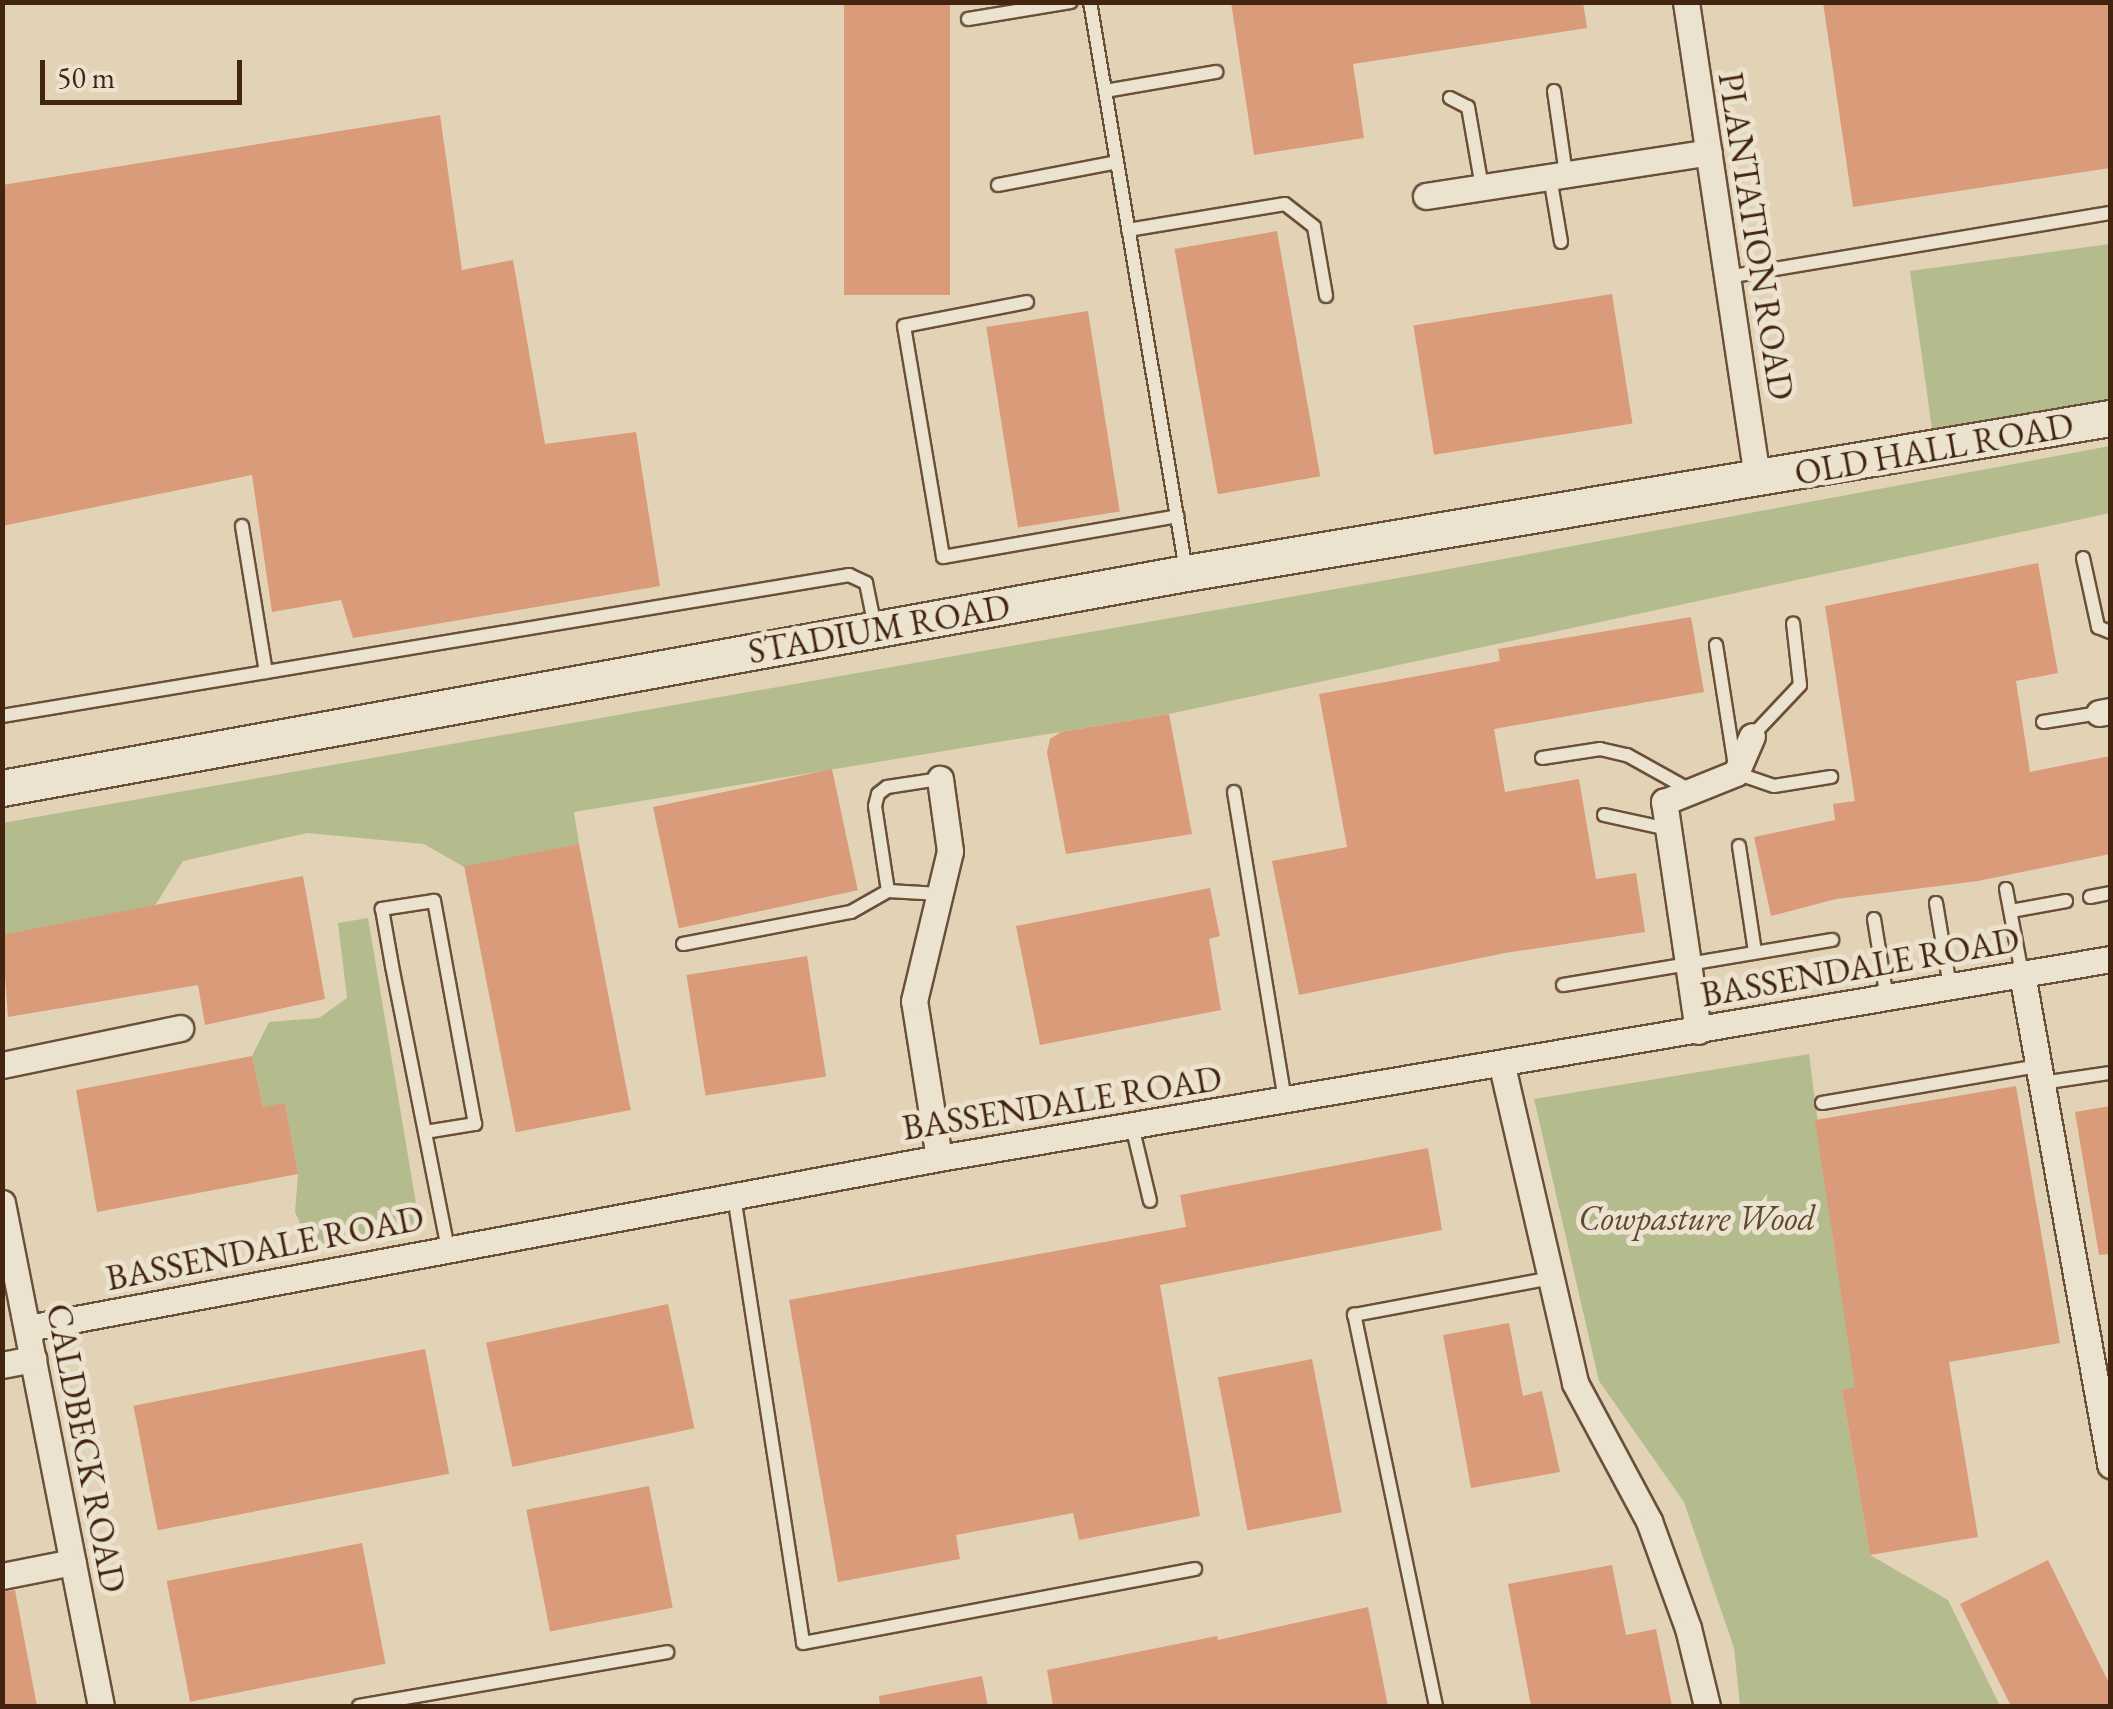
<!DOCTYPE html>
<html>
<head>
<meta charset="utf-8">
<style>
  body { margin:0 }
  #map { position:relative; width:2113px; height:1709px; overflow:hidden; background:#e2d3b6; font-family:"EB Garamond",serif }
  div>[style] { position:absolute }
  .green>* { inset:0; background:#b4bc8d }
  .building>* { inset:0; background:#da9b7a; transform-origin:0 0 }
  .roads { filter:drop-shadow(2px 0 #6b5038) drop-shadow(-2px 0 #6b5038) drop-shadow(0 2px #6b5038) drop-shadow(0 -2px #6b5038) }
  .lane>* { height:12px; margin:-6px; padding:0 6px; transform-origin:6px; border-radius:6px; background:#ece2d0 }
  .street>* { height:25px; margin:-12.5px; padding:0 12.5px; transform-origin:12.5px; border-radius:12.5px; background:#ece2d0 }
  .secondary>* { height:35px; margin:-17.5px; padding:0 17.5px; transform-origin:17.5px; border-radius:17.5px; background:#ece2d0 }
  span { translate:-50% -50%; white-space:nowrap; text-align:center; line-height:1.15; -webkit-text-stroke:10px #ece2d0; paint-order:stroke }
  .street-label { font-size:35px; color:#43240e }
  .park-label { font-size:35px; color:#5f4a2e; font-style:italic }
  .frame { position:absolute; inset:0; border:5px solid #43240e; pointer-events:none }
  .scale { position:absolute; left:40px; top:60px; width:202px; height:45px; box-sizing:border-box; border:5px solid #43240e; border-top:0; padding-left:12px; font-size:30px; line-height:35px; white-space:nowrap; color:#43240e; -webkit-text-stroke:8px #ece2d0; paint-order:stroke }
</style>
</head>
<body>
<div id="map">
  <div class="green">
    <i style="clip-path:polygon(2110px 244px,2110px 399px,1932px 429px,1910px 271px)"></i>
    <i style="clip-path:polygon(2110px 446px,2110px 513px,1169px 714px,574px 812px,579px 844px,464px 867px,424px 844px,307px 833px,183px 861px,154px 907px,3px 935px,2px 823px,1438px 571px)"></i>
    <i style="clip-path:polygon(368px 918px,418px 1215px,412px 1229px,381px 1241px,312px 1251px,295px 1212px,298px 1174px,285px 1104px,263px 1107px,252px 1056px,269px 1022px,319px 1018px,347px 998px,338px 923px)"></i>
    <i style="clip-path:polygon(1809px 1054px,1834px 1248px,1862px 1386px,1842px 1390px,1870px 1555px,1948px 1600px,2000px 1706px,1740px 1706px,1734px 1648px,1684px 1502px,1599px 1381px,1534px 1099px)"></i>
  </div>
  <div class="building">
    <i style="left:844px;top:2px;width:106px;height:293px"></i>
    <i style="clip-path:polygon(1231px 2px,1583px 2px,1587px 28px,1353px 64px,1364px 138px,1254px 155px)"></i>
    <i style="clip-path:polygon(1823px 2px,2110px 2px,2110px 168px,1853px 207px)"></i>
    <i style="clip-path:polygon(440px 115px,462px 270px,513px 260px,545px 444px,636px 432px,660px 586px,353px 638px,341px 600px,272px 612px,252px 475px,2px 526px,2px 185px)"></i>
    <i style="left:1277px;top:231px;width:249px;height:104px;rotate:80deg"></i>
    <i style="left:1612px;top:294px;width:131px;height:201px;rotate:81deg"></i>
    <i style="left:1088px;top:311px;width:203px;height:103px;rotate:81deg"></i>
    <i style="clip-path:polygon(2038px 563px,2058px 673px,2016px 681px,2030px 772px,2110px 756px,2110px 854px,1978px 881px,1836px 899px,1771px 916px,1754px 837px,1835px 820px,1833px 804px,1855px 801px,1825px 606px)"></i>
    <i style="clip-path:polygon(1691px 617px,1704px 692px,1494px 729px,1505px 792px,1579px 779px,1596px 879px,1636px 873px,1645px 932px,1505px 953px,1299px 995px,1272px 861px,1347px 847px,1319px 694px,1500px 661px,1498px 649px)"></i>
    <i style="clip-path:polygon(1169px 714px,1192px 834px,1066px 854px,1047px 752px,1050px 739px,1061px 732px)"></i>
    <i style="left:832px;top:769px;width:124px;height:183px;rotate:78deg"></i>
    <i style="left:579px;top:844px;width:271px;height:117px;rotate:79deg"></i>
    <i style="clip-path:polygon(303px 876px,325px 999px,205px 1025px,198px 985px,8px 1017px,2px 935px)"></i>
    <i style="clip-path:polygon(1210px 888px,1220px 936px,1209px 939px,1221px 1010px,1040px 1045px,1016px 926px)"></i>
    <i style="left:807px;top:956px;width:122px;height:122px;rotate:81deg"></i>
    <i style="clip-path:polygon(252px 1056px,263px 1107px,285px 1103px,298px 1174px,97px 1212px,76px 1090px)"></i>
    <i style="clip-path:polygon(2016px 1086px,2060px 1343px,1949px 1362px,1978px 1537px,1870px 1555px,1842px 1390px,1855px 1387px,1815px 1120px)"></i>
    <i style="clip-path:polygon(2110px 1106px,2110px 1254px,2099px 1255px,2075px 1112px)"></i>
    <i style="clip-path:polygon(1428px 1148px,1442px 1230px,1160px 1285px,1200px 1516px,1079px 1540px,1073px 1513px,956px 1535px,960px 1559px,838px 1582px,789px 1300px,1186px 1227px,1180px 1195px)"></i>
    <i style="left:668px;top:1304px;width:127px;height:186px;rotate:78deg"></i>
    <i style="clip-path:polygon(1509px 1323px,1523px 1396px,1542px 1391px,1560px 1472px,1471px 1488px,1443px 1335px)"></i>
    <i style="left:425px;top:1349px;width:127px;height:297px;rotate:79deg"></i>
    <i style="left:1312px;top:1359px;width:156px;height:96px;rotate:79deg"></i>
    <i style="left:649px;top:1486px;width:124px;height:125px;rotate:79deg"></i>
    <i style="left:362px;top:1543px;width:123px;height:199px;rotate:79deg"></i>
    <i style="clip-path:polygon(2048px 1560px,2110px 1685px,2110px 1706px,2011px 1706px,1960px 1604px)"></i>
    <i style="clip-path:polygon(1612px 1565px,1626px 1635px,1656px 1629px,1672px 1706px,1531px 1706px,1508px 1584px)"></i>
    <i style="clip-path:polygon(15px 1590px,37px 1706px,2px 1706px,2px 1592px)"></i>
    <i style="clip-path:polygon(1368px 1607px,1388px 1706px,1053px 1706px,1047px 1670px,1217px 1636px,1218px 1640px)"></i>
    <i style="clip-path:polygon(982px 1676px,988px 1706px,880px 1706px,879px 1696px)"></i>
  </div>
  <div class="roads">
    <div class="lane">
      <i style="left:1090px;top:2px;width:576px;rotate:80.41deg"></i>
      <i style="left:968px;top:19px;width:104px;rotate:-9.4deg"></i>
      <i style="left:1105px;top:91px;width:113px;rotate:-9.7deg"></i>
      <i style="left:1554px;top:91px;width:84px;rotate:81.8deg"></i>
      <i style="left:1450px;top:98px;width:20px;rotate:27deg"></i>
      <i style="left:1468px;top:107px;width:81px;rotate:80.1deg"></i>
      <i style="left:1550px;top:177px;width:66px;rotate:80.4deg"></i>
      <i style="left:998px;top:185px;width:121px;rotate:-10.9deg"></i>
      <i style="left:1128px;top:230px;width:159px;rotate:-9.4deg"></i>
      <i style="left:1285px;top:204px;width:37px;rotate:38deg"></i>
      <i style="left:1314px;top:227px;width:70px;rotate:80.1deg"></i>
      <i style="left:1727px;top:277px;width:388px;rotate:-9.5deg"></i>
      <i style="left:1027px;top:302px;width:125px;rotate:169deg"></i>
      <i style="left:904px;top:326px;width:234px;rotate:80.4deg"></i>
      <i style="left:943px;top:557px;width:238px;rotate:-9.9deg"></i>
      <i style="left:242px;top:526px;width:148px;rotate:80.7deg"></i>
      <i style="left:2083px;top:558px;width:71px;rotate:77.7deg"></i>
      <i style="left:2098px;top:627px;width:13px;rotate:23deg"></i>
      <i style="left:1716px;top:645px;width:130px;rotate:81.1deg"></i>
      <i style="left:1736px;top:773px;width:40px;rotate:18.9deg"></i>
      <i style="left:1774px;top:786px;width:58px;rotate:-9deg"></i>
      <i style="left:2px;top:716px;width:859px;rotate:-9.45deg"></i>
      <i style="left:849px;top:575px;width:19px;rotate:25deg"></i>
      <i style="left:866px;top:583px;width:45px;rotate:78.4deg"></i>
      <i style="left:2043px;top:722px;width:57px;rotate:-9.1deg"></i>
      <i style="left:1752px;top:736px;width:70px;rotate:-46.7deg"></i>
      <i style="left:1800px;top:685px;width:62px;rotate:-96.4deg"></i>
      <i style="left:1542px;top:758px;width:59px;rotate:-8.8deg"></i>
      <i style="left:1600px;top:749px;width:28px;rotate:13deg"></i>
      <i style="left:1627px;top:755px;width:72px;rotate:29.1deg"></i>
      <i style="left:1234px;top:792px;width:313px;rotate:80.6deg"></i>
      <i style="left:1604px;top:815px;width:66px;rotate:12.3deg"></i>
      <i style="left:1739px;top:846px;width:107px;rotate:81.4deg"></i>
      <i style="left:2006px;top:889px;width:86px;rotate:79.3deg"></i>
      <i style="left:888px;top:891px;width:86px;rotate:-98.7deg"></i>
      <i style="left:875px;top:806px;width:12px;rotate:-76deg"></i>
      <i style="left:878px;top:794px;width:11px;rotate:-38deg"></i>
      <i style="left:887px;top:787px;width:54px;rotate:-8.6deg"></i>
      <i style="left:2090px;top:897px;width:20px;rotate:-11deg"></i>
      <i style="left:1936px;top:903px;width:85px;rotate:80.5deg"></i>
      <i style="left:2011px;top:911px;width:56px;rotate:-10.3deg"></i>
      <i style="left:1874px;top:919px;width:80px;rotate:80.7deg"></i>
      <i style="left:683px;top:944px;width:171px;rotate:-10.8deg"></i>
      <i style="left:851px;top:912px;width:43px;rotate:-29.6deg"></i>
      <i style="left:888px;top:891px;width:52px;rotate:3.3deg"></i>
      <i style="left:1563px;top:985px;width:273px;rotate:-9.5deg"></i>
      <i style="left:2042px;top:1083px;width:69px;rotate:-8.4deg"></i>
      <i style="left:1822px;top:1103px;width:220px;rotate:-9.7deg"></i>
      <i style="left:1132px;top:1126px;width:77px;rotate:76.5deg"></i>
      <i style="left:425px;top:1132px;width:51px;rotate:-9.1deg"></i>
      <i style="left:475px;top:1124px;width:227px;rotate:-100.4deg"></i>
      <i style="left:434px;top:901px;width:53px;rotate:171.3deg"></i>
      <i style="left:382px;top:909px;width:58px;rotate:80deg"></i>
      <i style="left:392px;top:966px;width:288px;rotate:78.8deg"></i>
      <i style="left:734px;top:1196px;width:452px;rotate:81.2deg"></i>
      <i style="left:803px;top:1643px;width:399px;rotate:-10.7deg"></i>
      <i style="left:359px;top:1706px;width:313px;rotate:-9.9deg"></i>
      <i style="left:1436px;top:1706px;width:400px;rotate:-101.8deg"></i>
      <i style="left:1354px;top:1315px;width:200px;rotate:-10.6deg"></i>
    </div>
    <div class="street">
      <i style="left:1686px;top:2px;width:482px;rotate:81.5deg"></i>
      <i style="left:1426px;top:196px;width:286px;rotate:-8.8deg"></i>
      <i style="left:2099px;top:713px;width:11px;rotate:-10deg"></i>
      <i style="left:2022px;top:974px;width:499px;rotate:79.8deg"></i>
      <i style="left:1698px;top:1031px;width:232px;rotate:-98.4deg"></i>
      <i style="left:1664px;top:802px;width:78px;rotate:-21.9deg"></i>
      <i style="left:1736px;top:773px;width:40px;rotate:-66.6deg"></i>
      <i style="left:2px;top:1065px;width:182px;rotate:-11.7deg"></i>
      <i style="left:1502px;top:1066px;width:325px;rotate:77deg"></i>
      <i style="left:1575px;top:1383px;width:157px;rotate:61.8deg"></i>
      <i style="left:1649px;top:1521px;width:114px;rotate:70deg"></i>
      <i style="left:1688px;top:1628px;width:80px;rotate:76.3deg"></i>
      <i style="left:939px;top:1158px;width:159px;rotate:-99deg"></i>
      <i style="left:914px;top:1001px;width:154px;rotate:-76.5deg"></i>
      <i style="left:950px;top:851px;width:73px;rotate:-97.9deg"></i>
      <i style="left:2px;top:1203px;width:513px;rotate:78.87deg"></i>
      <i style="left:28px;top:1328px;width:927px;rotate:-10.57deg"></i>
      <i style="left:939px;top:1158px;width:1188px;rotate:-9.64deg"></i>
      <i style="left:2px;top:1365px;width:32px;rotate:-11deg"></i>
      <i style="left:2px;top:1576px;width:72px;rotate:-11.2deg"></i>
    </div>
    <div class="secondary">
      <i style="left:2px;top:788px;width:1203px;rotate:-10.29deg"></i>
      <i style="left:1186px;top:573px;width:937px;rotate:-9.52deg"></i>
    </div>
  </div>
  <div class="street-label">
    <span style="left:1756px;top:236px;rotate:81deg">PLANTATION ROAD</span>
    <span style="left:1934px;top:449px;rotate:-10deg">OLD HALL ROAD</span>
    <span style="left:879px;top:629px;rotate:-10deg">STADIUM ROAD</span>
    <span style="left:1860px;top:967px;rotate:-10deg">BASSENDALE ROAD</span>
    <span style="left:1062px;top:1103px;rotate:-9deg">BASSENDALE ROAD</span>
    <span style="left:265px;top:1248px;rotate:-11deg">BASSENDALE ROAD</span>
    <span style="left:86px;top:1448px;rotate:79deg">CALDBECK ROAD</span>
  </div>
  <div class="park-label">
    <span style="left:1697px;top:1218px">Cowpasture Wood</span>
  </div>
  <div class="frame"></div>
  <div class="scale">50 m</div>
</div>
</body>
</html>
